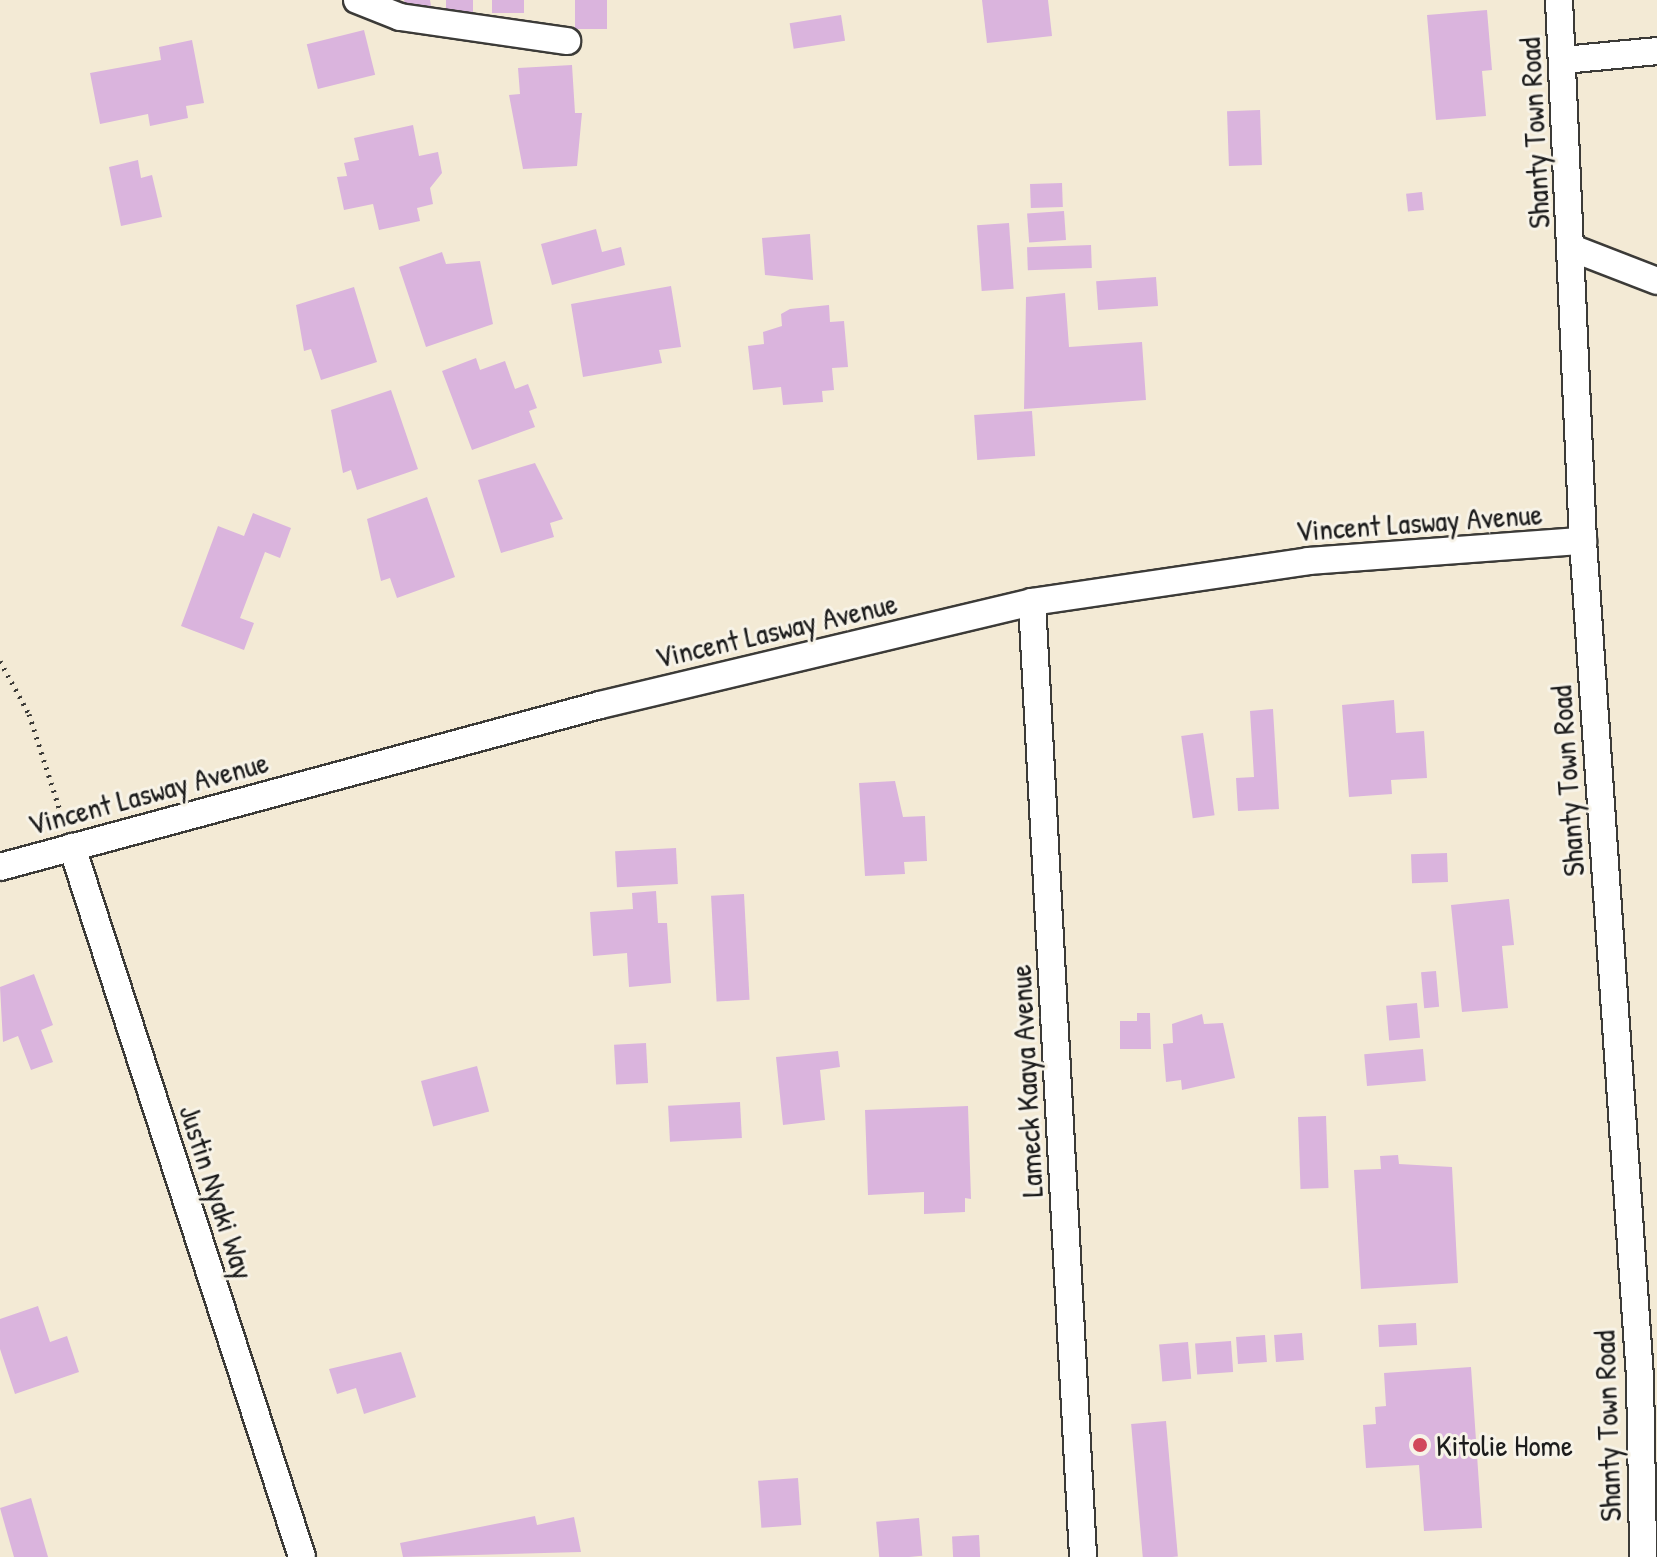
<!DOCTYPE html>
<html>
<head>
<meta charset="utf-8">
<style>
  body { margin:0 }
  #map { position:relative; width:1657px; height:1557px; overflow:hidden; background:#f3ead5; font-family:"Patrick Hand",sans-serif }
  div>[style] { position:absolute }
  .building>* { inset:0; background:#dab4dd; transform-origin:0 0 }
  .path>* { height:5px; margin-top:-2.5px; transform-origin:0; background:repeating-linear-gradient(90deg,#3c3b38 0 2px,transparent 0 8px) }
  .roads { filter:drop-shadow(2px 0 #3c3b38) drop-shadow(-2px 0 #3c3b38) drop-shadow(0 2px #3c3b38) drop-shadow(0 -2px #3c3b38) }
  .street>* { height:26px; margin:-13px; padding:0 13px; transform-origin:13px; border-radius:13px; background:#fff }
  .dots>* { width:22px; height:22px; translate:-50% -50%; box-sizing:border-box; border:4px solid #f7f3e8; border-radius:50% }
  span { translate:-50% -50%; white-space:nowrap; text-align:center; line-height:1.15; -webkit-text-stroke:6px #f7f3e8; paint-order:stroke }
  .street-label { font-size:30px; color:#1c1c1c }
  .poi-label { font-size:30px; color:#1c1c1c }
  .left { translate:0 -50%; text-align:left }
</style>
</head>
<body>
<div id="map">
  <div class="building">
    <i style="clip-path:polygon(404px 0,430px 0,432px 12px,407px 16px)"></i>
    <i style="left:446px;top:0;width:27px;height:19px"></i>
    <i style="left:492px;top:0;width:32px;height:13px"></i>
    <i style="left:575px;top:0;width:32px;height:29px"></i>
    <i style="clip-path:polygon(982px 0,1048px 0,1052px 36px,987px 43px)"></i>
    <i style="clip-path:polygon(1487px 10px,1492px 70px,1482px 71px,1486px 116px,1436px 120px,1427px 15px)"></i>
    <i style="left:841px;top:15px;width:26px;height:52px;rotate:81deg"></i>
    <i style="left:364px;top:30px;width:46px;height:59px;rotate:76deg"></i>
    <i style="clip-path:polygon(192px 40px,204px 103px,186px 106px,188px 118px,150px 126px,148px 114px,100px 124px,90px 73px,161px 60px,159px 47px)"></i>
    <i style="clip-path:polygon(572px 65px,575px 113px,582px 113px,577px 166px,523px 169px,509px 95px,520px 94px,518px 68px)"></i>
    <i style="left:1260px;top:110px;width:55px;height:33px;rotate:88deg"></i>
    <i style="clip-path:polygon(413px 125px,419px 156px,438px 152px,442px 173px,430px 188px,433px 204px,417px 208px,420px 221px,379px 230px,373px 204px,344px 210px,337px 177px,347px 176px,344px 163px,359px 160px,354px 138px)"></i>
    <i style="clip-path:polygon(138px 160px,141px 178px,152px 175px,162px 217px,121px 226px,109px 167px)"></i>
    <i style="left:1062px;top:183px;width:24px;height:32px;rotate:88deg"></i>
    <i style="left:1422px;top:192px;width:18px;height:16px;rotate:84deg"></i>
    <i style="left:1064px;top:211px;width:29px;height:37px;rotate:86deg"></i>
    <i style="left:1009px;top:223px;width:66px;height:32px;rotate:86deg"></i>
    <i style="clip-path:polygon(596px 229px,602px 252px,621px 247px,625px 265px,552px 285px,541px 244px)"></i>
    <i style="clip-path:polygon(810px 234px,813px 280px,765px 275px,762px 238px)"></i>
    <i style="left:1091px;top:245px;width:23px;height:64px;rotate:88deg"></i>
    <i style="clip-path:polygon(442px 252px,446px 264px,480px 261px,493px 324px,426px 347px,399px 267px)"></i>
    <i style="left:1156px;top:277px;width:29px;height:60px;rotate:86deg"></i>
    <i style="clip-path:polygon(671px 286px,681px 347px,659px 350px,662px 363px,583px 377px,571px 304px)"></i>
    <i style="clip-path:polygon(354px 287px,377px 362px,321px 380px,311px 349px,304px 351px,296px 305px)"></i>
    <i style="clip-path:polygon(1065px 293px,1069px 347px,1142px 342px,1146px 400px,1024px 409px,1026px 297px)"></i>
    <i style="clip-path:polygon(829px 305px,830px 322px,844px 321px,848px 367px,832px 368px,834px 390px,822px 391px,823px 402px,783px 405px,781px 387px,753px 390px,748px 346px,764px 344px,763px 332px,782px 326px,781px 314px,790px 309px)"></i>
    <i style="clip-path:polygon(476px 358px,480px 370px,505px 361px,515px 389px,528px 384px,537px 408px,529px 411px,535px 427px,472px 450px,442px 371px)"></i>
    <i style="clip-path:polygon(391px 390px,418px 469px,357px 490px,351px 470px,343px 473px,331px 410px)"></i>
    <i style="left:1032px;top:411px;width:45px;height:58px;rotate:86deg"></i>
    <i style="clip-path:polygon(535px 463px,563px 519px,550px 523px,554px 537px,501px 553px,478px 480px)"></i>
    <i style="clip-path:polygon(427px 497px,455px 577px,397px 598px,390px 578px,381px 581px,367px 519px)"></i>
    <i style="clip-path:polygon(253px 513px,291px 528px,280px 558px,265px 552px,240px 618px,254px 623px,244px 650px,181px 626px,218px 526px,244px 536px)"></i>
    <i style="clip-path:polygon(1394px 700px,1396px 733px,1424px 731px,1427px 778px,1391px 780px,1392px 794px,1349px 797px,1342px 705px)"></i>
    <i style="clip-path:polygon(1273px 709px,1279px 809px,1238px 811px,1236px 778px,1254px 777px,1250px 711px)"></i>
    <i style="left:1203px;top:733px;width:83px;height:22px;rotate:82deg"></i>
    <i style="clip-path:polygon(895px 781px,903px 817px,925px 816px,927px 861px,904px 862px,905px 874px,865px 876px,859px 783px)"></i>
    <i style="left:676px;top:848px;width:36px;height:61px;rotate:87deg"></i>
    <i style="left:1447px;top:853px;width:29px;height:36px;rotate:88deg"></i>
    <i style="clip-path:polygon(656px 891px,658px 923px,667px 923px,671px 983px,629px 987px,627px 953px,593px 956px,590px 912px,633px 909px,632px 893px)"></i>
    <i style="left:744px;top:894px;width:106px;height:33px;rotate:87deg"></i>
    <i style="clip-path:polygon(1509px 899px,1514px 945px,1502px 946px,1508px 1008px,1462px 1012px,1451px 905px)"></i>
    <i style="left:1436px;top:971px;width:36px;height:15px;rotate:85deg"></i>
    <i style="clip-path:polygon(34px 974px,53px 1025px,41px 1030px,53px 1062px,31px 1070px,18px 1036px,3px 1042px,0 987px)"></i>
    <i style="left:1417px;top:1003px;width:35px;height:31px;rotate:85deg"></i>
    <i style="clip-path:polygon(1137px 1013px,1150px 1013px,1151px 1049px,1120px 1049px,1120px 1021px,1137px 1021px)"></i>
    <i style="clip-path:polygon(1202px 1014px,1204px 1024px,1223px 1023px,1235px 1078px,1182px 1090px,1181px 1080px,1166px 1082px,1163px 1044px,1173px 1043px,1172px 1024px)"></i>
    <i style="left:646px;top:1043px;width:40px;height:32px;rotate:87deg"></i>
    <i style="left:1423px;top:1049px;width:32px;height:59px;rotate:85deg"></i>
    <i style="clip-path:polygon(838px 1051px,840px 1067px,820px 1070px,825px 1120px,783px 1125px,776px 1057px)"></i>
    <i style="left:477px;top:1066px;width:47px;height:58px;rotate:75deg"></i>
    <i style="left:740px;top:1102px;width:36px;height:72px;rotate:87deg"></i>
    <i style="clip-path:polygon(968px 1106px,971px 1199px,965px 1198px,965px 1212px,924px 1214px,924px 1192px,868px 1195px,865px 1110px)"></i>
    <i style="left:1326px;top:1116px;width:72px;height:28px;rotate:88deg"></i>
    <i style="clip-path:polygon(1398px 1155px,1399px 1164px,1452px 1167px,1458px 1283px,1361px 1289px,1354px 1170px,1381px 1169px,1380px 1156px)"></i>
    <i style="clip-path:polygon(38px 1306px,50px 1342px,67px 1336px,79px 1372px,15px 1394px,0 1349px,0 1319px)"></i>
    <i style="left:1416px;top:1323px;width:22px;height:38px;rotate:87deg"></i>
    <i style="left:1302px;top:1333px;width:27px;height:28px;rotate:86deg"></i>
    <i style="left:1265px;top:1335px;width:27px;height:29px;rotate:86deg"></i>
    <i style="left:1231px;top:1341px;width:31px;height:36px;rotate:86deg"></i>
    <i style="left:1188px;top:1342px;width:37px;height:29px;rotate:85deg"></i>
    <i style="clip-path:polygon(401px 1352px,416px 1397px,364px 1414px,356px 1388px,337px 1394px,329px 1369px)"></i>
    <i style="clip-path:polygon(1471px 1367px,1482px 1528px,1424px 1531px,1419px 1465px,1366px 1468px,1363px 1425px,1376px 1424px,1375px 1407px,1386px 1406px,1384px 1373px)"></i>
    <i style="left:1166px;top:1421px;width:136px;height:35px;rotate:85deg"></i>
    <i style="left:798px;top:1478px;width:47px;height:40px;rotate:86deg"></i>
    <i style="clip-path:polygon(31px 1498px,48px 1557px,14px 1557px,0 1508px)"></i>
    <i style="clip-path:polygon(535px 1516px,537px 1525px,574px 1517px,581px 1552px,403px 1557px,400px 1543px)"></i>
    <i style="left:919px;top:1518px;width:38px;height:43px;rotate:85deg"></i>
    <i style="left:979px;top:1535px;width:22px;height:27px;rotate:87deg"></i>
  </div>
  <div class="path">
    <i style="left:0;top:661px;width:60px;rotate:61.3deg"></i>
    <i style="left:29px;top:714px;width:111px;rotate:72.2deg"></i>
  </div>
  <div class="roads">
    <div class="street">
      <i style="left:357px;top:0;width:46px;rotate:21.6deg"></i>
      <i style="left:400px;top:17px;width:169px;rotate:8.2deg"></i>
      <i style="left:1559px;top:0;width:542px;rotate:87.46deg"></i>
      <i style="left:1583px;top:541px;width:838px;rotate:86.1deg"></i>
      <i style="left:1640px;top:1377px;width:180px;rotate:89deg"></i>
      <i style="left:1564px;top:60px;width:93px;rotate:-5.5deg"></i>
      <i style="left:1572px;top:248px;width:91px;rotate:21.2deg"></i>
      <i style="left:1032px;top:602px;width:956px;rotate:86.94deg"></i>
      <i style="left:72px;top:847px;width:746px;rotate:72.05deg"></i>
      <i style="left:0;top:867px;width:621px;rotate:-15.11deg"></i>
      <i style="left:600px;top:705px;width:444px;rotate:-13.4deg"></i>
      <i style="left:1032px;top:602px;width:279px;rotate:-8.4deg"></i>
      <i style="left:1308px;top:561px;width:276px;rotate:-4.2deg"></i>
    </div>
  </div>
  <div class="dots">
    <i style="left:1420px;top:1445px;background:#d1495b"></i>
  </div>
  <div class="street-label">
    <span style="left:1534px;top:133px;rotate:-93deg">Shanty Town Road</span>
    <span style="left:1419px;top:522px;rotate:-4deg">Vincent Lasway Avenue</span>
    <span style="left:776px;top:630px;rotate:-13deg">Vincent Lasway Avenue</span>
    <span style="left:1567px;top:781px;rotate:-94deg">Shanty Town Road</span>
    <span style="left:148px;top:793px;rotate:-15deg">Vincent Lasway Avenue</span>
    <span style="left:1026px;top:1081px;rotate:-93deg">Lameck Kaaya Avenue</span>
    <span style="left:217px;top:1192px;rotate:72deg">Justin Nyaki Way</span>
    <span style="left:1607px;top:1426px;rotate:-92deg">Shanty Town Road</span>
  </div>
  <div class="poi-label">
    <span class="left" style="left:1436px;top:1445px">Kitolie Home</span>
  </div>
</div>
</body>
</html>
